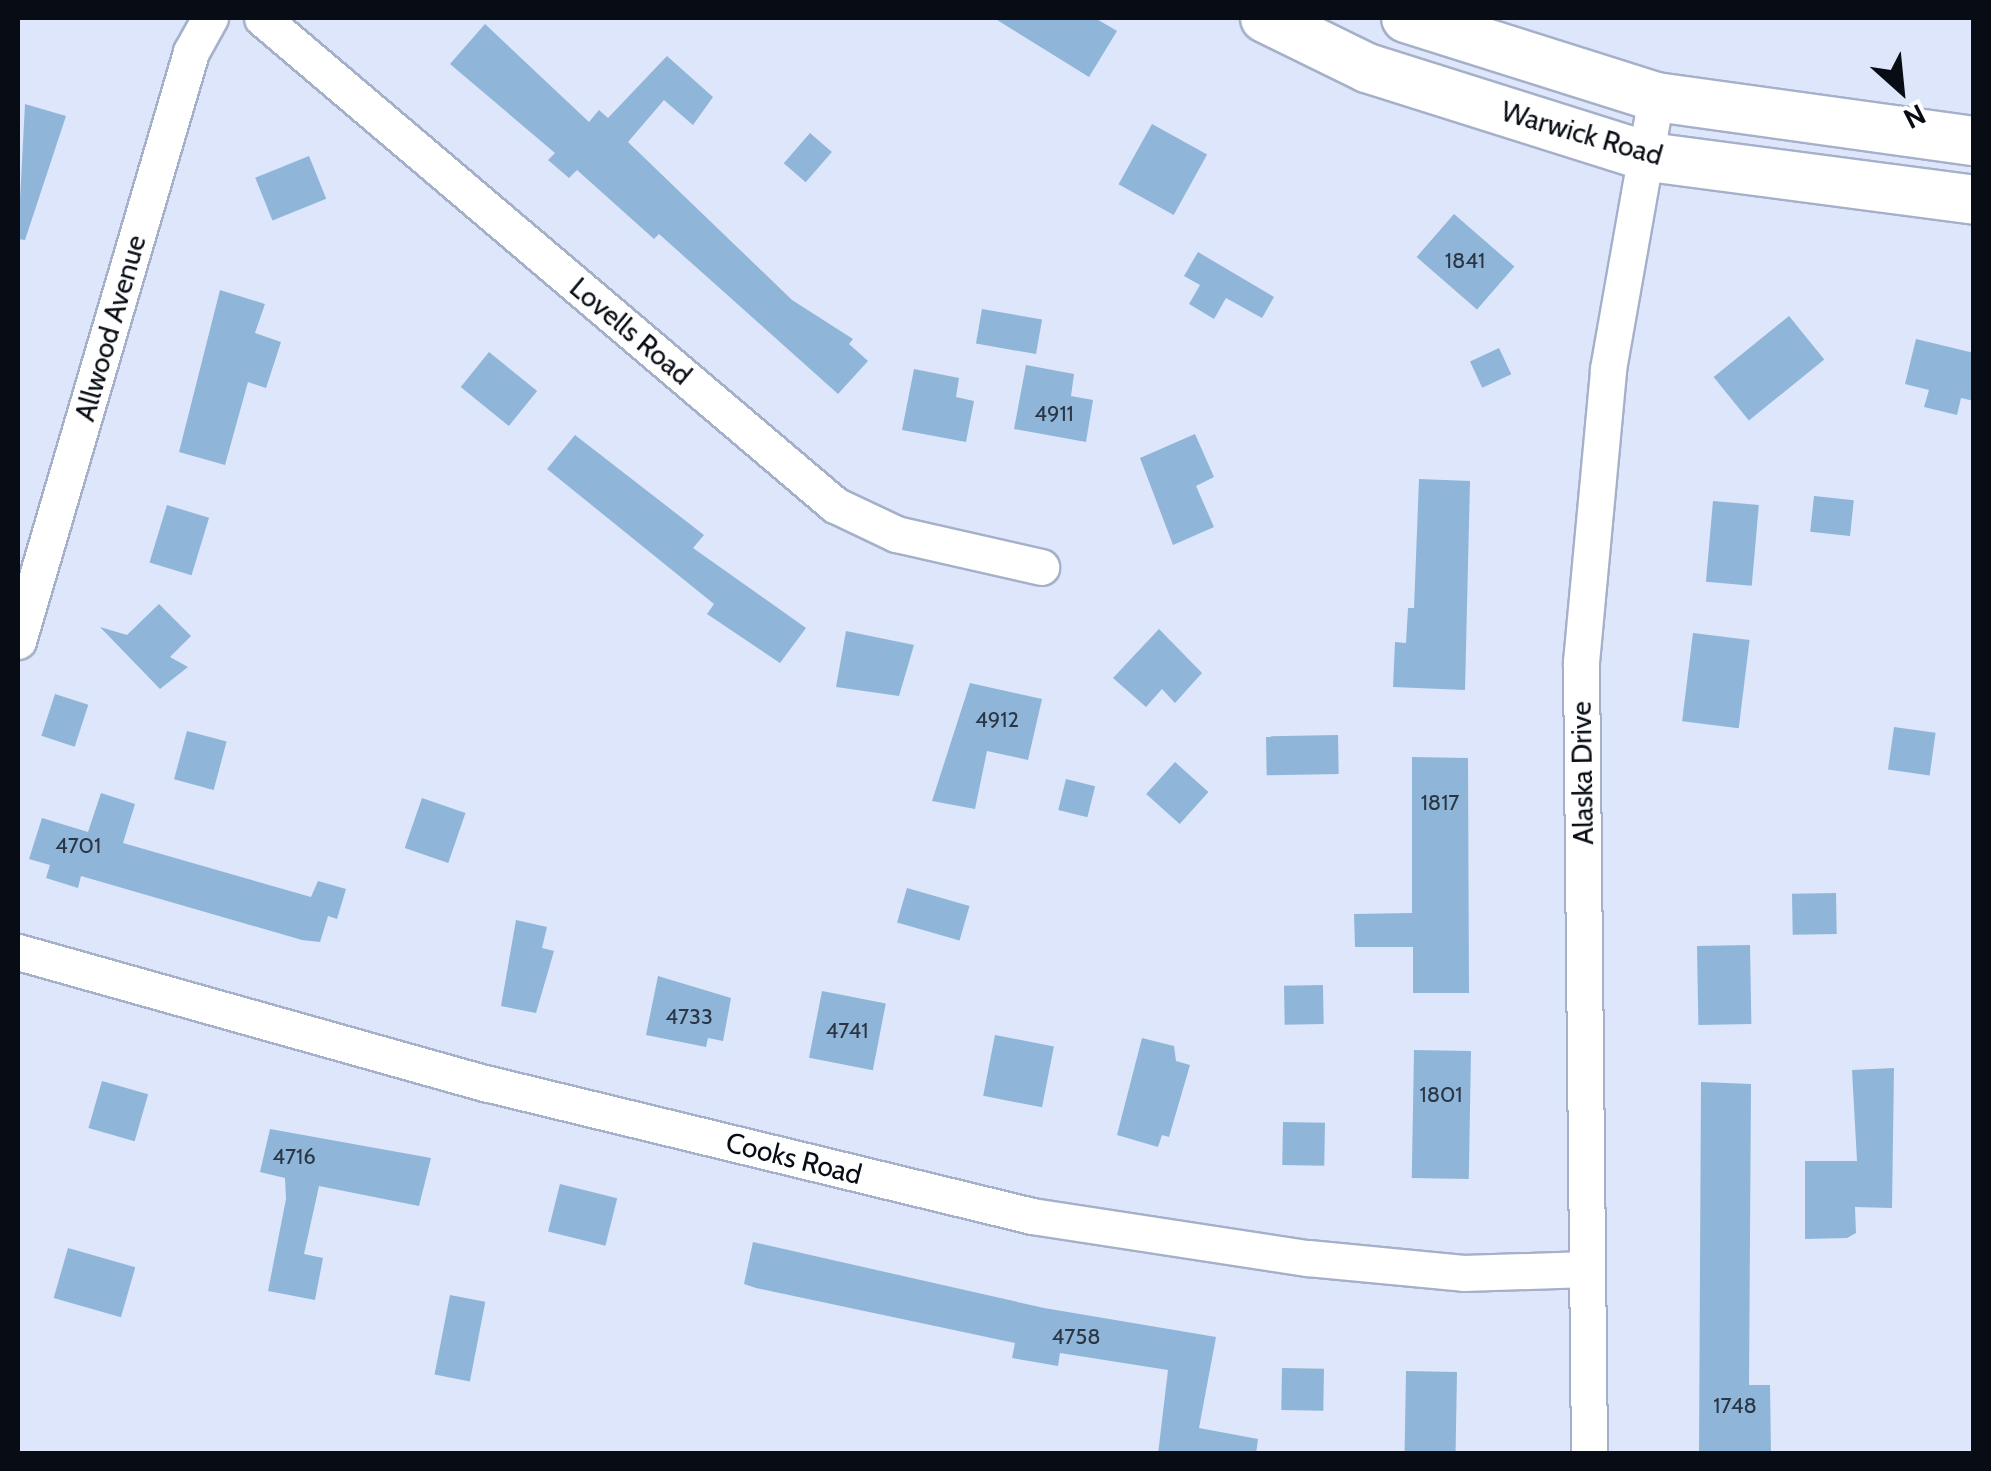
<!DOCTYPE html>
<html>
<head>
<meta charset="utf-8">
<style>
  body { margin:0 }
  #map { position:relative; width:1991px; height:1471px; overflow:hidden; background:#dde6fb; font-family:Cabin,sans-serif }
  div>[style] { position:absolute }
  .building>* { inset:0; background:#8fb6d8; transform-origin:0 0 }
  .roads { filter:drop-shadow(2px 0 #a5b0c9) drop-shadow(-2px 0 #a5b0c9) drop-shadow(0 2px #a5b0c9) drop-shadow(0 -2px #a5b0c9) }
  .street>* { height:35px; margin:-17.5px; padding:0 17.5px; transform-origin:17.5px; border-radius:17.5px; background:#fff }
  .secondary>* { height:48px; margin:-24px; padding:0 24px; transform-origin:24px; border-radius:24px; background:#fff }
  span { translate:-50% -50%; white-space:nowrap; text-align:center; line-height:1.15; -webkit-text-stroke:10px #fff; paint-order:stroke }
  .number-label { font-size:22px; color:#2a3645 }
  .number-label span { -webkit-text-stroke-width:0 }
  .street-label { font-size:28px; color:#080c14 }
  .frame { position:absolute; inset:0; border:20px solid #080c14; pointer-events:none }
  .north { position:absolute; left:1851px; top:40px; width:100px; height:100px; -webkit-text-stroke:8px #fff; paint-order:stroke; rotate:153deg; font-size:28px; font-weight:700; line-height:40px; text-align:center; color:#080c14 }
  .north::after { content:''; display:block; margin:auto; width:35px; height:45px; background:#080c14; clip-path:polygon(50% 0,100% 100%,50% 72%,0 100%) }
</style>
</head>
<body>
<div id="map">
  <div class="building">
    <i style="clip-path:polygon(994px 18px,1095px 18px,1117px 31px,1089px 77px)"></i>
    <i style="clip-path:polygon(485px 24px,589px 122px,599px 110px,608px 118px,667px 56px,713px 97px,693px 125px,658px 95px,664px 100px,628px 142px,792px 300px,853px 339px,849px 344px,868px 361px,838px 394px,659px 234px,654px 239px,577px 170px,569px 178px,548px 160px,555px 153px,450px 64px)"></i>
    <i style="clip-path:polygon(25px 104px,66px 116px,25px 240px,18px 239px)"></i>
    <i style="left:1152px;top:124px;width:63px;height:69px;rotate:29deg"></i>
    <i style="left:810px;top:133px;width:29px;height:40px;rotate:41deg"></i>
    <i style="left:309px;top:156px;width:46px;height:58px;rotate:68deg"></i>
    <i style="left:1454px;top:214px;width:80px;height:57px;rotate:41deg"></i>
    <i style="clip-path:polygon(1198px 252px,1274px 297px,1262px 318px,1226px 298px,1214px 319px,1189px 304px,1200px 285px,1184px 276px)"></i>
    <i style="clip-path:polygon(220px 290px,265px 304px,255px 333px,281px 342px,266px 388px,248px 382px,225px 465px,179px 452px)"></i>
    <i style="left:982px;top:309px;width:61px;height:35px;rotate:10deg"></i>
    <i style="left:1789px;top:316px;width:56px;height:97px;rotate:51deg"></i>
    <i style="clip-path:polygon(1916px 339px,1974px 353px,1974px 401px,1961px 398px,1957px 415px,1924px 407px,1929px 390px,1905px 384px)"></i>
    <i style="left:1499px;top:348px;width:29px;height:32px;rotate:65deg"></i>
    <i style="left:489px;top:352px;width:62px;height:45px;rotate:39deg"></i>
    <i style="clip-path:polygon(1026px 365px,1074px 374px,1071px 396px,1093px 400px,1086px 442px,1014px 429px)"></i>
    <i style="clip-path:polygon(914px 369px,959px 378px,956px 397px,974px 401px,966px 442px,902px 430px)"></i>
    <i style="clip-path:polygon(1195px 434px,1214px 477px,1196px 486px,1214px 527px,1173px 545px,1140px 458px)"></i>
    <i style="clip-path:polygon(575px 435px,704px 535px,693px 548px,806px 628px,780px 663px,707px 614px,714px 604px,547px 469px)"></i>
    <i style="clip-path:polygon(1419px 479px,1470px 481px,1465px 690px,1393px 687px,1395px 642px,1406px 643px,1408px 608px,1414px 608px)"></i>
    <i style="left:1814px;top:496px;width:40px;height:36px;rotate:6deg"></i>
    <i style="left:1713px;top:501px;width:46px;height:81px;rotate:5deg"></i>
    <i style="left:167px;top:505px;width:44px;height:60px;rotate:17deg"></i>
    <i style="clip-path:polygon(159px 604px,191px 636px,170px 657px,188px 667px,160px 689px,100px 627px,127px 635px)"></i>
    <i style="clip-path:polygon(1159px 629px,1202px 673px,1175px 703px,1162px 689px,1146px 707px,1113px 678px)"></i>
    <i style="clip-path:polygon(846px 631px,914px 645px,899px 696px,836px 687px)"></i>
    <i style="left:1693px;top:633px;width:57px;height:89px;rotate:7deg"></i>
    <i style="clip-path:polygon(970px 683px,1042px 699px,1028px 760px,987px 751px,975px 809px,932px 801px)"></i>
    <i style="left:55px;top:694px;width:35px;height:44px;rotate:18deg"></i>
    <i style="left:1894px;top:727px;width:42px;height:43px;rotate:8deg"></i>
    <i style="left:187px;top:731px;width:41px;height:50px;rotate:15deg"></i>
    <i style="left:1338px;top:735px;width:39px;height:72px;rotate:89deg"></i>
    <i style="clip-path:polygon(1412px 757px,1468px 758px,1469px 993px,1413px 993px,1413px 947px,1355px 947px,1354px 914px,1412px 913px)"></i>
    <i style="left:1175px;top:762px;width:45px;height:43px;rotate:42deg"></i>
    <i style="left:1066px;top:779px;width:30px;height:32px;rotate:14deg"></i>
    <i style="clip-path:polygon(101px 793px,135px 804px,123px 843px,311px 897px,318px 881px,346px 889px,337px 919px,328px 916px,320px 942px,302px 940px,81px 876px,78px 888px,46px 878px,50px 865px,29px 859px,42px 818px,88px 832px)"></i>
    <i style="left:422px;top:798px;width:46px;height:53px;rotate:19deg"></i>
    <i style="left:907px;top:888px;width:65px;height:36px;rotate:16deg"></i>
    <i style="left:1836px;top:893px;width:41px;height:44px;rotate:89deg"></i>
    <i style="clip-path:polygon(516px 920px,547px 927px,542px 948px,554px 951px,536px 1013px,501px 1006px)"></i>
    <i style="left:1750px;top:945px;width:79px;height:53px;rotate:89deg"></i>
    <i style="clip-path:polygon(658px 976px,731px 998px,723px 1041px,708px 1038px,706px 1047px,646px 1035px)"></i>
    <i style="left:1323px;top:985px;width:39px;height:39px;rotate:89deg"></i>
    <i style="left:822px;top:991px;width:65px;height:68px;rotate:11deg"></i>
    <i style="left:995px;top:1035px;width:60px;height:62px;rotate:11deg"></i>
    <i style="clip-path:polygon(1142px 1038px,1174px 1046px,1176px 1061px,1190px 1065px,1169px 1137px,1162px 1135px,1158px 1147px,1117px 1135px)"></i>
    <i style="left:1414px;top:1050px;width:57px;height:128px;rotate:1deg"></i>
    <i style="clip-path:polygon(1894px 1068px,1892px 1208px,1855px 1207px,1856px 1233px,1847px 1238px,1805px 1239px,1805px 1161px,1857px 1161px,1852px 1070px)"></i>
    <i style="left:102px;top:1081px;width:48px;height:49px;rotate:16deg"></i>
    <i style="clip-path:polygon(1701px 1082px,1751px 1084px,1749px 1385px,1770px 1385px,1771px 1454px,1699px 1454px)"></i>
    <i style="left:1283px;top:1122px;width:42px;height:43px;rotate:1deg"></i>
    <i style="clip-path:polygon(270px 1129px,431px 1158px,419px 1206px,319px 1186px,304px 1254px,323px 1258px,315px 1300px,268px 1291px,286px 1199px,285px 1178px,260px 1172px)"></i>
    <i style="left:560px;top:1184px;width:59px;height:49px;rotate:14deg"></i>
    <i style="clip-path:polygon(753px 1242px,1044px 1308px,1216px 1337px,1199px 1428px,1258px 1439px,1256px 1454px,1158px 1454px,1168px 1370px,1060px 1353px,1058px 1366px,1012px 1358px,1015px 1343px,756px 1288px,744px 1284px)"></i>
    <i style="left:68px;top:1248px;width:70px;height:52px;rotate:16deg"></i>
    <i style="left:450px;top:1295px;width:36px;height:81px;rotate:11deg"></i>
    <i style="left:1282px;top:1368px;width:42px;height:42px;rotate:1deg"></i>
    <i style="left:1406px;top:1371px;width:51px;height:83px;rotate:1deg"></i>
  </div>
  <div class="roads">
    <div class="street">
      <i style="left:262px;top:18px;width:752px;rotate:40.36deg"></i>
      <i style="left:835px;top:505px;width:68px;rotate:25.4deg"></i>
      <i style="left:896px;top:534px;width:149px;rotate:12.8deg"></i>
      <i style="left:18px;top:641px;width:614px;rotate:-73.63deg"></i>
      <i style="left:191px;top:52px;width:39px;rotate:-61deg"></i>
      <i style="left:18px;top:952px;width:489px;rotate:15.7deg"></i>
      <i style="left:489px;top:1084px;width:559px;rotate:13.66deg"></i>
      <i style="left:1032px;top:1216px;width:279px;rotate:8.7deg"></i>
      <i style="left:1308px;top:1258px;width:156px;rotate:5.5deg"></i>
      <i style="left:1463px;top:1273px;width:124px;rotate:-1.8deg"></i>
      <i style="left:1589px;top:1454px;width:792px;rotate:-90.58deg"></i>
      <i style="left:1581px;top:662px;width:294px;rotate:-84.7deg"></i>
      <i style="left:1608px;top:369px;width:276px;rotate:-80deg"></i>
    </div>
    <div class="secondary">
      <i style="left:1265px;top:18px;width:114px;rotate:26.1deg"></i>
      <i style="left:1367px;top:68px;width:296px;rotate:17.5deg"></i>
      <i style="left:1649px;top:157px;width:328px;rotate:7.5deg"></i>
      <i style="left:1406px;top:18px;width:262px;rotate:17.5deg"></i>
      <i style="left:1656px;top:97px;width:321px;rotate:7.9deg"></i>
    </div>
  </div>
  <div class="number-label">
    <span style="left:1465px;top:261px">1841</span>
    <span style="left:1054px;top:414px">4911</span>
    <span style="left:997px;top:720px">4912</span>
    <span style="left:1440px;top:803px">1817</span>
    <span style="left:78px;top:846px">4701</span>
    <span style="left:689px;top:1017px">4733</span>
    <span style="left:847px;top:1031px">4741</span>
    <span style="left:1441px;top:1095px">1801</span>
    <span style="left:294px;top:1157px">4716</span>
    <span style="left:1076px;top:1337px">4758</span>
    <span style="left:1735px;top:1406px">1748</span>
  </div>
  <div class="street-label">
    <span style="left:1582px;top:133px;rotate:16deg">Warwick Road</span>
    <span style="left:110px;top:328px;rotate:-74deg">Allwood Avenue</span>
    <span style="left:631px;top:331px;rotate:40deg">Lovells Road</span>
    <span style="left:1582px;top:773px;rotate:-91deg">Alaska Drive</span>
    <span style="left:794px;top:1158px;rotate:14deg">Cooks Road</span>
  </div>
  <div class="frame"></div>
  <div class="north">N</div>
</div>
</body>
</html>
